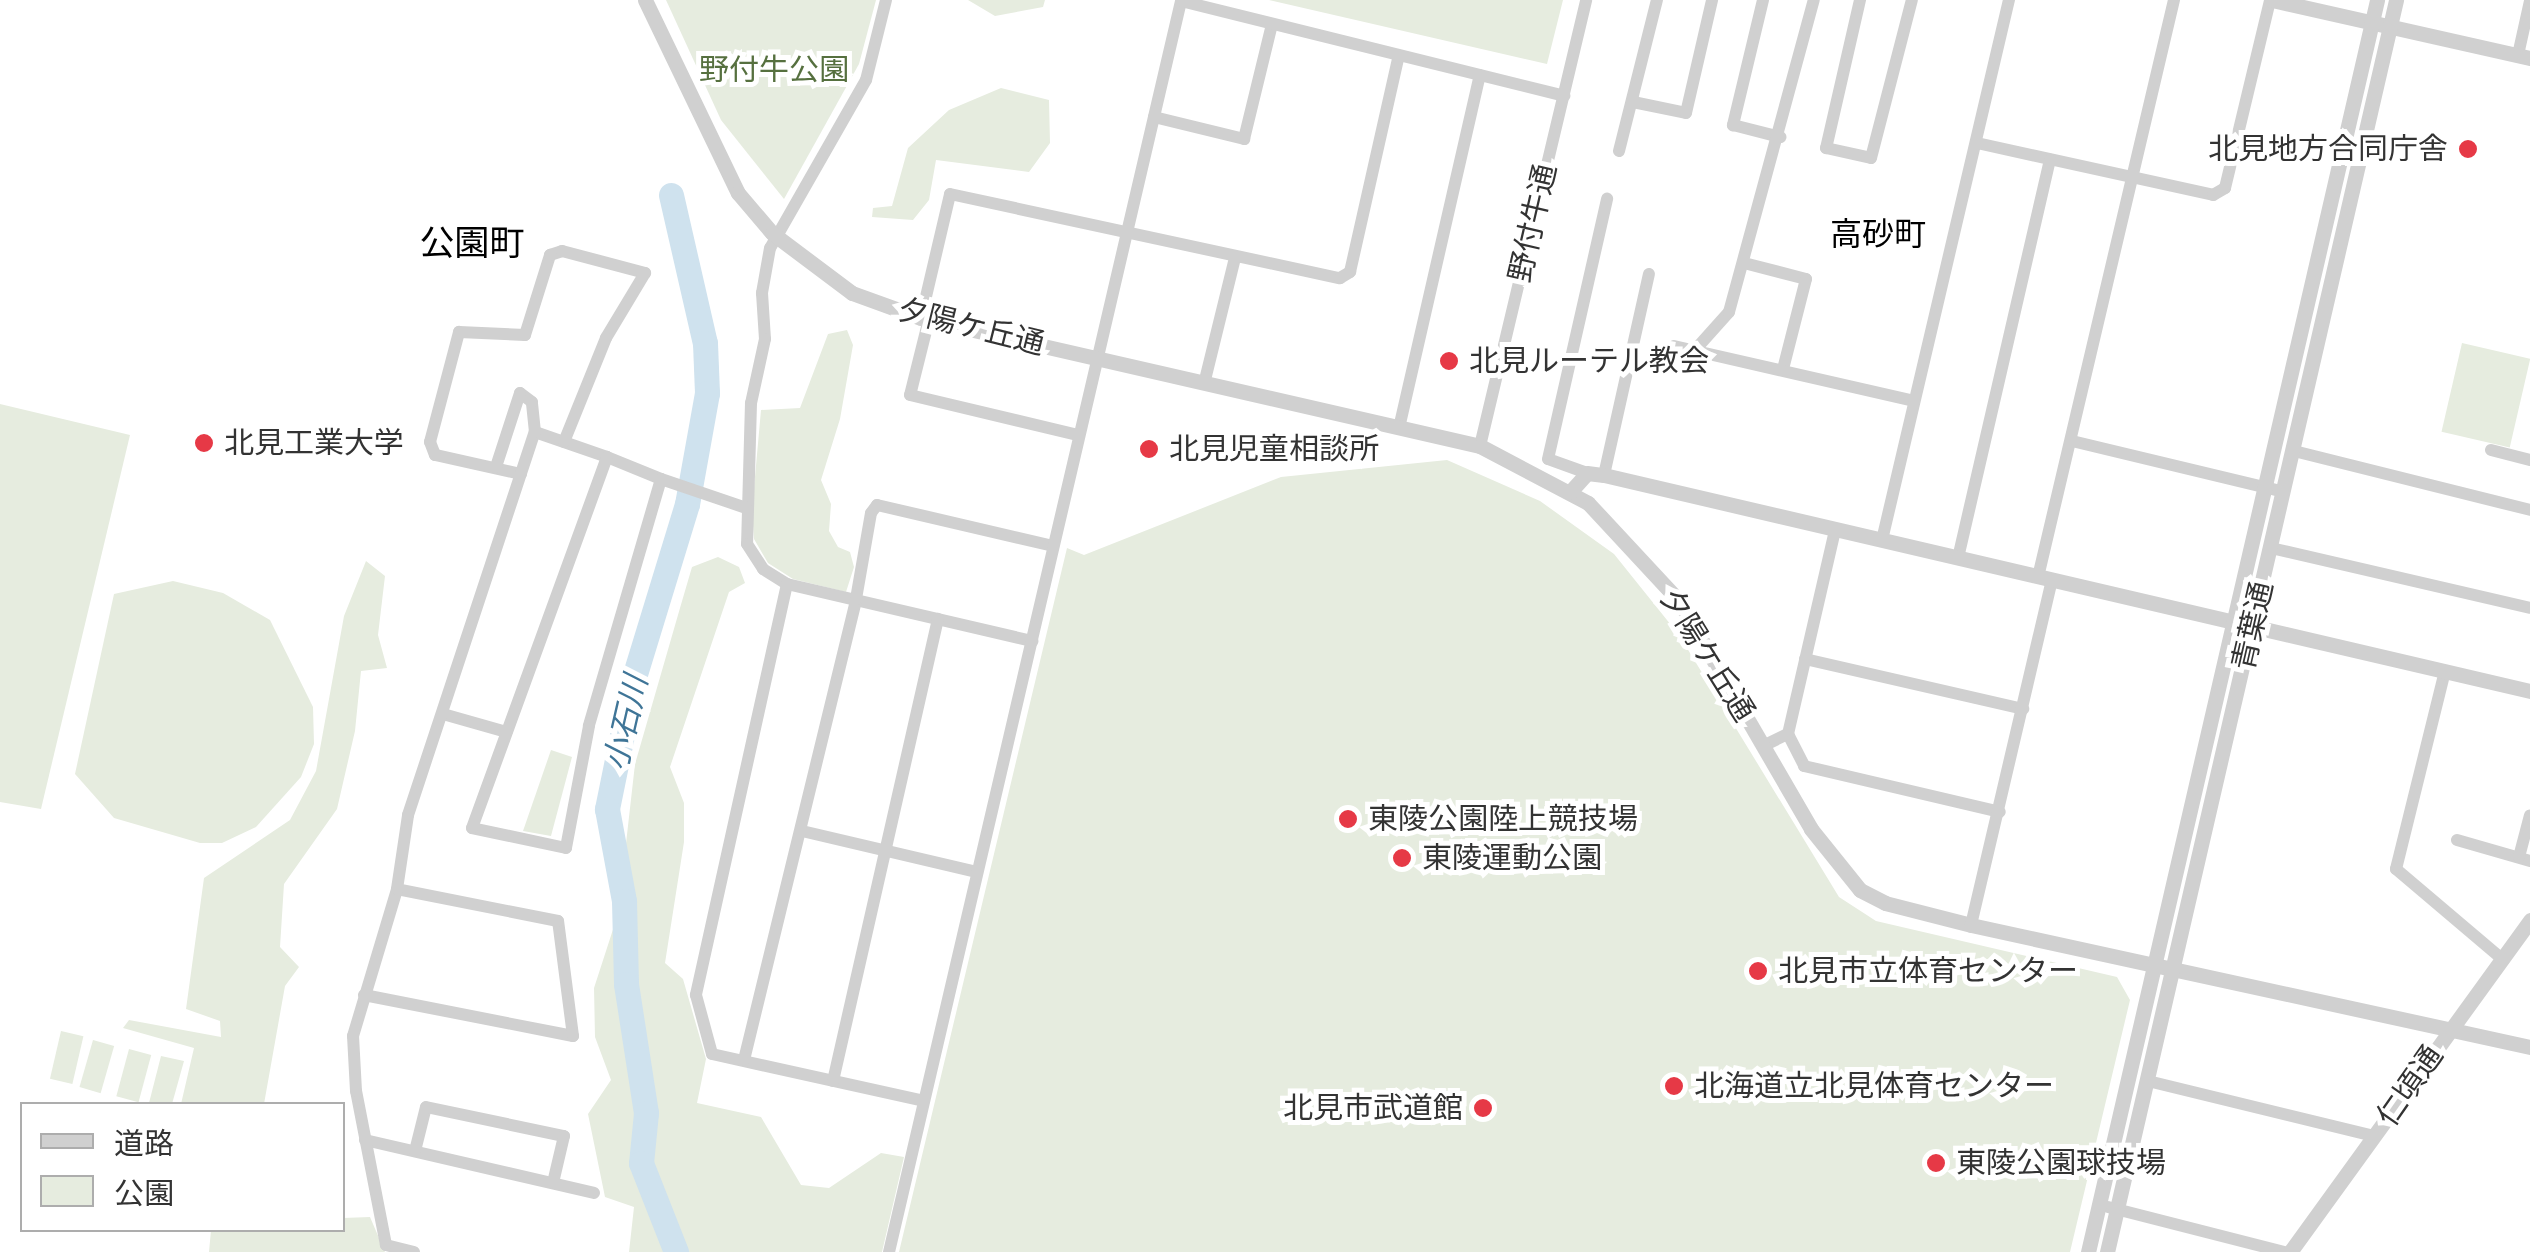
<!DOCTYPE html>
<html>
<head>
<meta charset="utf-8">
<style>
  body { margin:0 }
  #map { position:relative; width:2530px; height:1252px; overflow:hidden; background:#fff; font-family:"Fira Sans Condensed","Noto Sans JP",sans-serif }
  div>[style] { position:absolute }
  .green>* { inset:0; background:#e6ecdf; transform-origin:0 0 }
  .river>* { height:25px; margin:-12.5px; padding:0 12.5px; transform-origin:12.5px; border-radius:12.5px; background:#cfe2ee }
  .minor>* { height:12px; margin:-6px; padding:0 6px; transform-origin:6px; border-radius:6px; background:#d0d0d0 }
  .tertiary>* { height:15px; margin:-7.5px; padding:0 7.5px; transform-origin:7.5px; border-radius:7.5px; background:#d0d0d0 }
  .dots>* { width:28px; height:28px; translate:-50% -50%; box-sizing:border-box; border:5px solid #fff; border-radius:50% }
  span { translate:-50% -50%; white-space:nowrap; text-align:center; line-height:1.15; -webkit-text-stroke:10px #fff; paint-order:stroke }
  .park-label { font-size:30px; color:#56703f }
  .poi-label { font-size:30px; color:#333 }
  .right { translate:-100% -50%; text-align:right }
  .left { translate:0 -50%; text-align:left }
  .street-label { font-size:30px; color:#333 }
  .neighbourhood-label { font-size:32px; color:#000 }
  .water-label { font-size:32px; color:#3f7597; font-style:italic }
  .quarter-label { font-size:35px; color:#000 }
  .legend { position:absolute; left:20px; top:1102px; width:325px; height:130px; box-sizing:border-box; background:#fff; border:2px solid #adadad; margin:0; padding:12px 18px; list-style:none; font-size:30px; color:#333 }
  .legend li { display:flex; align-items:center; gap:20px; height:50px }
  .legend b { width:50px; border:2px solid #adadad }
</style>
</head>
<body>
<div id="map">
  <div class="green">
    <i style="clip-path:polygon(666px 0,876px 0,859px 64px,784px 199px,721px 120px)"></i>
    <i style="clip-path:polygon(968px 0,1045px 0,1043px 7px,995px 16px)"></i>
    <i style="clip-path:polygon(1269px 0,1563px 0,1547px 64px)"></i>
    <i style="clip-path:polygon(1001px 88px,1049px 100px,1050px 143px,1029px 172px,936px 160px,929px 200px,913px 220px,872px 217px,873px 208px,892px 206px,908px 148px,949px 110px)"></i>
    <i style="clip-path:polygon(847px 330px,853px 345px,840px 419px,821px 480px,831px 504px,829px 531px,838px 547px,850px 552px,854px 567px,846px 592px,793px 579px,768px 563px,754px 539px,752px 510px,761px 410px,800px 408px,828px 334px)"></i>
    <i style="left:2462px;top:343px;width:70px;height:91px;rotate:13deg"></i>
    <i style="clip-path:polygon(0 404px,130px 435px,41px 809px,0 802px)"></i>
    <i style="clip-path:polygon(1447px 460px,1540px 501px,1614px 554px,1679px 635px,1839px 897px,1876px 921px,2117px 977px,2130px 1000px,2070px 1252px,899px 1252px,1067px 548px,1084px 555px,1281px 477px)"></i>
    <i style="clip-path:polygon(718px 557px,739px 567px,745px 583px,729px 592px,670px 767px,684px 803px,684px 842px,665px 963px,683px 979px,706px 1059px,697px 1103px,761px 1117px,801px 1185px,829px 1188px,881px 1153px,904px 1157px,882px 1252px,629px 1252px,634px 1207px,605px 1197px,588px 1114px,611px 1080px,595px 1037px,594px 988px,618px 914px,635px 764px,680px 608px,692px 567px)"></i>
    <i style="clip-path:polygon(366px 561px,385px 576px,378px 635px,387px 668px,361px 671px,355px 731px,337px 809px,284px 884px,280px 947px,299px 967px,285px 986px,264px 1104px,181px 1104px,194px 1048px,123px 1028px,129px 1020px,221px 1037px,220px 1021px,186px 1009px,204px 878px,290px 820px,316px 771px,344px 616px)"></i>
    <i style="clip-path:polygon(173px 581px,223px 593px,270px 620px,313px 707px,314px 744px,301px 777px,256px 827px,222px 843px,200px 843px,114px 818px,75px 774px,114px 594px)"></i>
    <i style="clip-path:polygon(551px 750px,572px 757px,551px 836px,523px 831px)"></i>
    <i style="left:61px;top:1031px;width:23px;height:49px;rotate:13deg"></i>
    <i style="left:93px;top:1040px;width:22px;height:49px;rotate:16deg"></i>
    <i style="left:129px;top:1049px;width:23px;height:49px;rotate:15deg"></i>
    <i style="clip-path:polygon(161px 1056px,184px 1061px,172px 1104px,149px 1103px)"></i>
    <i style="clip-path:polygon(370px 1217px,385px 1252px,209px 1252px,211px 1230px,342px 1230px,343px 1218px)"></i>
  </div>
  <div class="river">
    <i style="left:671px;top:195px;width:152px;rotate:77.1deg"></i>
    <i style="left:705px;top:343px;width:50px;rotate:87.7deg"></i>
    <i style="left:707px;top:393px;width:113px;rotate:100.2deg"></i>
    <i style="left:687px;top:504px;width:185px;rotate:107deg"></i>
    <i style="left:633px;top:681px;width:131px;rotate:101.5deg"></i>
    <i style="left:607px;top:809px;width:94px;rotate:79.5deg"></i>
    <i style="left:624px;top:901px;width:83px;rotate:88.6deg"></i>
    <i style="left:626px;top:984px;width:131px;rotate:81.2deg"></i>
    <i style="left:646px;top:1113px;width:50px;rotate:95.7deg"></i>
    <i style="left:641px;top:1163px;width:96px;rotate:68.5deg"></i>
  </div>
  <div class="minor">
    <i style="left:886px;top:0;width:82px;rotate:104deg"></i>
    <i style="left:866px;top:80px;width:193px;rotate:119.7deg"></i>
    <i style="left:770px;top:248px;width:46px;rotate:100.1deg"></i>
    <i style="left:762px;top:293px;width:46px;rotate:86.3deg"></i>
    <i style="left:765px;top:339px;width:66px;rotate:102.3deg"></i>
    <i style="left:751px;top:403px;width:141px;rotate:91.6deg"></i>
    <i style="left:747px;top:544px;width:30px;rotate:57deg"></i>
    <i style="left:763px;top:569px;width:28px;rotate:32deg"></i>
    <i style="left:787px;top:584px;width:252px;rotate:13.1deg"></i>
    <i style="left:1763px;top:0;width:129px;rotate:103.5deg"></i>
    <i style="left:1733px;top:125px;width:49px;rotate:14.3deg"></i>
    <i style="left:1860px;top:0;width:152px;rotate:102.9deg"></i>
    <i style="left:1826px;top:148px;width:46px;rotate:12.5deg"></i>
    <i style="left:1871px;top:158px;width:163px;rotate:-75.5deg"></i>
    <i style="left:2518px;top:55px;width:55px;rotate:-77.5deg"></i>
    <i style="left:1633px;top:102px;width:54px;rotate:11.7deg"></i>
    <i style="left:1686px;top:113px;width:116px;rotate:-77deg"></i>
    <i style="left:1154px;top:117px;width:93px;rotate:13.7deg"></i>
    <i style="left:1244px;top:139px;width:118px;rotate:-76.3deg"></i>
    <i style="left:1977px;top:143px;width:242px;rotate:12.4deg"></i>
    <i style="left:2213px;top:195px;width:14px;rotate:-30deg"></i>
    <i style="left:2225px;top:188px;width:193px;rotate:-76.5deg"></i>
    <i style="left:1619px;top:151px;width:156px;rotate:-75.9deg"></i>
    <i style="left:1744px;top:263px;width:64px;rotate:14.5deg"></i>
    <i style="left:1806px;top:279px;width:93px;rotate:104.3deg"></i>
    <i style="left:921px;top:318px;width:127px;rotate:-76.8deg"></i>
    <i style="left:950px;top:194px;width:399px;rotate:12.2deg"></i>
    <i style="left:1340px;top:278px;width:12px;rotate:-31deg"></i>
    <i style="left:1350px;top:272px;width:222px;rotate:-77.3deg"></i>
    <i style="left:929px;top:319px;width:78px;rotate:104deg"></i>
    <i style="left:910px;top:395px;width:173px;rotate:13.4deg"></i>
    <i style="left:1674px;top:346px;width:246px;rotate:12.9deg"></i>
    <i style="left:1695px;top:350px;width:51px;rotate:-48.2deg"></i>
    <i style="left:1729px;top:312px;width:323px;rotate:-74.8deg"></i>
    <i style="left:1204px;top:384px;width:130px;rotate:-76.2deg"></i>
    <i style="left:1399px;top:428px;width:362px;rotate:-77.1deg"></i>
    <i style="left:535px;top:432px;width:76px;rotate:19.1deg"></i>
    <i style="left:607px;top:457px;width:58px;rotate:22.2deg"></i>
    <i style="left:661px;top:479px;width:257px;rotate:106.3deg"></i>
    <i style="left:589px;top:726px;width:124px;rotate:100.7deg"></i>
    <i style="left:566px;top:848px;width:96px;rotate:-168deg"></i>
    <i style="left:472px;top:828px;width:395px;rotate:-70deg"></i>
    <i style="left:2072px;top:441px;width:218px;rotate:13.5deg"></i>
    <i style="left:1480px;top:446px;width:458px;rotate:-76.6deg"></i>
    <i style="left:2491px;top:450px;width:40px;rotate:14.4deg"></i>
    <i style="left:2294px;top:451px;width:243px;rotate:14deg"></i>
    <i style="left:1587px;top:473px;width:41px;rotate:-160.3deg"></i>
    <i style="left:1548px;top:459px;width:267px;rotate:-77.2deg"></i>
    <i style="left:521px;top:474px;width:88px;rotate:-167.5deg"></i>
    <i style="left:435px;top:455px;width:14px;rotate:-111deg"></i>
    <i style="left:430px;top:442px;width:114px;rotate:-75.2deg"></i>
    <i style="left:459px;top:332px;width:66px;rotate:2.6deg"></i>
    <i style="left:525px;top:335px;width:84px;rotate:-72.6deg"></i>
    <i style="left:550px;top:255px;width:13px;rotate:-18deg"></i>
    <i style="left:562px;top:251px;width:86px;rotate:14.8deg"></i>
    <i style="left:645px;top:273px;width:76px;rotate:121deg"></i>
    <i style="left:606px;top:338px;width:112px;rotate:112deg"></i>
    <i style="left:1604px;top:475px;width:206px;rotate:-77.4deg"></i>
    <i style="left:661px;top:479px;width:90px;rotate:18.8deg"></i>
    <i style="left:1882px;top:540px;width:555px;rotate:-76.77deg"></i>
    <i style="left:2271px;top:548px;width:266px;rotate:13deg"></i>
    <i style="left:1958px;top:558px;width:409px;rotate:-77deg"></i>
    <i style="left:2038px;top:577px;width:593px;rotate:-76.74deg"></i>
    <i style="left:787px;top:584px;width:421px;rotate:102.5deg"></i>
    <i style="left:696px;top:995px;width:61px;rotate:74.8deg"></i>
    <i style="left:712px;top:1054px;width:217px;rotate:12.5deg"></i>
    <i style="left:1805px;top:659px;width:224px;rotate:12.9deg"></i>
    <i style="left:2445px;top:671px;width:204px;rotate:103.9deg"></i>
    <i style="left:2396px;top:869px;width:138px;rotate:40.3deg"></i>
    <i style="left:443px;top:714px;width:66px;rotate:15.9deg"></i>
    <i style="left:1788px;top:734px;width:36px;rotate:63deg"></i>
    <i style="left:1804px;top:766px;width:201px;rotate:13.2deg"></i>
    <i style="left:1763px;top:746px;width:28px;rotate:-26deg"></i>
    <i style="left:1788px;top:734px;width:209px;rotate:-77deg"></i>
    <i style="left:802px;top:831px;width:180px;rotate:13.2deg"></i>
    <i style="left:2457px;top:840px;width:76px;rotate:16deg"></i>
    <i style="left:2519px;top:857px;width:43px;rotate:-75.3deg"></i>
    <i style="left:1971px;top:925px;width:354px;rotate:-76.8deg"></i>
    <i style="left:364px;top:995px;width:213px;rotate:11.1deg"></i>
    <i style="left:573px;top:1036px;width:116px;rotate:-97.4deg"></i>
    <i style="left:558px;top:921px;width:164px;rotate:-168.8deg"></i>
    <i style="left:744px;top:1060px;width:474px;rotate:-76.3deg"></i>
    <i style="left:856px;top:599px;width:87px;rotate:-80.1deg"></i>
    <i style="left:871px;top:513px;width:10px;rotate:-53deg"></i>
    <i style="left:877px;top:505px;width:181px;rotate:13.1deg"></i>
    <i style="left:833px;top:1081px;width:474px;rotate:-77.2deg"></i>
    <i style="left:2148px;top:1081px;width:233px;rotate:13.7deg"></i>
    <i style="left:365px;top:1140px;width:235px;rotate:13deg"></i>
    <i style="left:415px;top:1151px;width:45px;rotate:-76deg"></i>
    <i style="left:426px;top:1107px;width:141px;rotate:11.9deg"></i>
    <i style="left:564px;top:1136px;width:48px;rotate:103.2deg"></i>
    <i style="left:2108px;top:1207px;width:183px;rotate:14.3deg"></i>
    <i style="left:414px;top:1252px;width:29px;rotate:-166deg"></i>
    <i style="left:386px;top:1245px;width:157px;rotate:-101deg"></i>
    <i style="left:356px;top:1091px;width:55px;rotate:-93.1deg"></i>
    <i style="left:353px;top:1036px;width:153px;rotate:-73.3deg"></i>
    <i style="left:397px;top:889px;width:75px;rotate:-81.5deg"></i>
    <i style="left:408px;top:815px;width:404px;rotate:-71.7deg"></i>
    <i style="left:535px;top:432px;width:30px;rotate:-96deg"></i>
    <i style="left:532px;top:402px;width:15px;rotate:-143deg"></i>
    <i style="left:520px;top:393px;width:78px;rotate:108deg"></i>
    <i style="left:889px;top:1252px;width:1285px;rotate:-76.86deg"></i>
    <i style="left:1181px;top:1px;width:395px;rotate:13.9deg"></i>
  </div>
  <div class="tertiary">
    <i style="left:645px;top:0;width:214px;rotate:64.3deg"></i>
    <i style="left:738px;top:193px;width:52px;rotate:49.6deg"></i>
    <i style="left:772px;top:233px;width:100px;rotate:36.9deg"></i>
    <i style="left:852px;top:293px;width:73px;rotate:19.9deg"></i>
    <i style="left:921px;top:318px;width:573px;rotate:12.9deg"></i>
    <i style="left:1480px;top:446px;width:122px;rotate:27.8deg"></i>
    <i style="left:1588px;top:503px;width:134px;rotate:47.1deg"></i>
    <i style="left:1679px;top:601px;width:263px;rotate:59.9deg"></i>
    <i style="left:1811px;top:829px;width:78px;rotate:51.2deg"></i>
    <i style="left:1860px;top:890px;width:28px;rotate:27deg"></i>
    <i style="left:1885px;top:903px;width:89px;rotate:14.3deg"></i>
    <i style="left:1971px;top:925px;width:572px;rotate:12.31deg"></i>
    <i style="left:2272px;top:0;width:264px;rotate:12.7deg"></i>
    <i style="left:1570px;top:492px;width:25px;rotate:-48deg"></i>
    <i style="left:1587px;top:473px;width:17px;rotate:7deg"></i>
    <i style="left:1604px;top:475px;width:951px;rotate:13.13deg"></i>
    <i style="left:2088px;top:1252px;width:1285px;rotate:-77deg"></i>
    <i style="left:2107px;top:1252px;width:1285px;rotate:-77deg"></i>
    <i style="left:2290px;top:1252px;width:410px;rotate:-54.1deg"></i>
  </div>
  <div class="dots">
    <i style="left:2468px;top:149px;background:#e63946"></i>
    <i style="left:1449px;top:361px;background:#e63946"></i>
    <i style="left:204px;top:443px;background:#e63946"></i>
    <i style="left:1149px;top:449px;background:#e63946"></i>
    <i style="left:1348px;top:819px;background:#e63946"></i>
    <i style="left:1402px;top:858px;background:#e63946"></i>
    <i style="left:1758px;top:971px;background:#e63946"></i>
    <i style="left:1674px;top:1086px;background:#e63946"></i>
    <i style="left:1483px;top:1108px;background:#e63946"></i>
    <i style="left:1936px;top:1163px;background:#e63946"></i>
  </div>
  <div class="park-label">
    <span style="left:774px;top:70px">野付牛公園</span>
  </div>
  <div class="poi-label">
    <span class="right" style="left:2448px;top:149px">北見地方合同庁舎</span>
    <span class="left" style="left:1469px;top:361px">北見ルーテル教会</span>
    <span class="left" style="left:224px;top:443px">北見工業大学</span>
    <span class="left" style="left:1169px;top:449px">北見児童相談所</span>
    <span class="left" style="left:1368px;top:819px">東陵公園陸上競技場</span>
    <span class="left" style="left:1422px;top:858px">東陵運動公園</span>
    <span class="left" style="left:1778px;top:971px">北見市立体育センター</span>
    <span class="left" style="left:1694px;top:1086px">北海道立北見体育センター</span>
    <span class="right" style="left:1463px;top:1108px">北見市武道館</span>
    <span class="left" style="left:1956px;top:1163px">東陵公園球技場</span>
  </div>
  <div class="street-label">
    <span style="left:1533px;top:223px;rotate:-77deg">野付牛通</span>
    <span style="left:971px;top:327px;rotate:14deg">夕陽ケ丘通</span>
    <span style="left:2253px;top:626px;rotate:-77deg">青葉通</span>
    <span style="left:1707px;top:655px;rotate:58deg">夕陽ケ丘通</span>
    <span style="left:2410px;top:1086px;rotate:-55deg">仁頃通</span>
  </div>
  <div class="neighbourhood-label">
    <span style="left:1878px;top:234px">高砂町</span>
  </div>
  <div class="water-label">
    <span style="left:626px;top:723px;rotate:-77deg">小石川</span>
  </div>
  <div class="quarter-label">
    <span style="left:472px;top:243px">公園町</span>
  </div>
  <ul class="legend">
  <li><b style="height:12px;background:#d0d0d0"></b>道路</li>
  <li><b style="height:28px;background:#e6ecdf"></b>公園</li>
  </ul>
</div>
</body>
</html>
